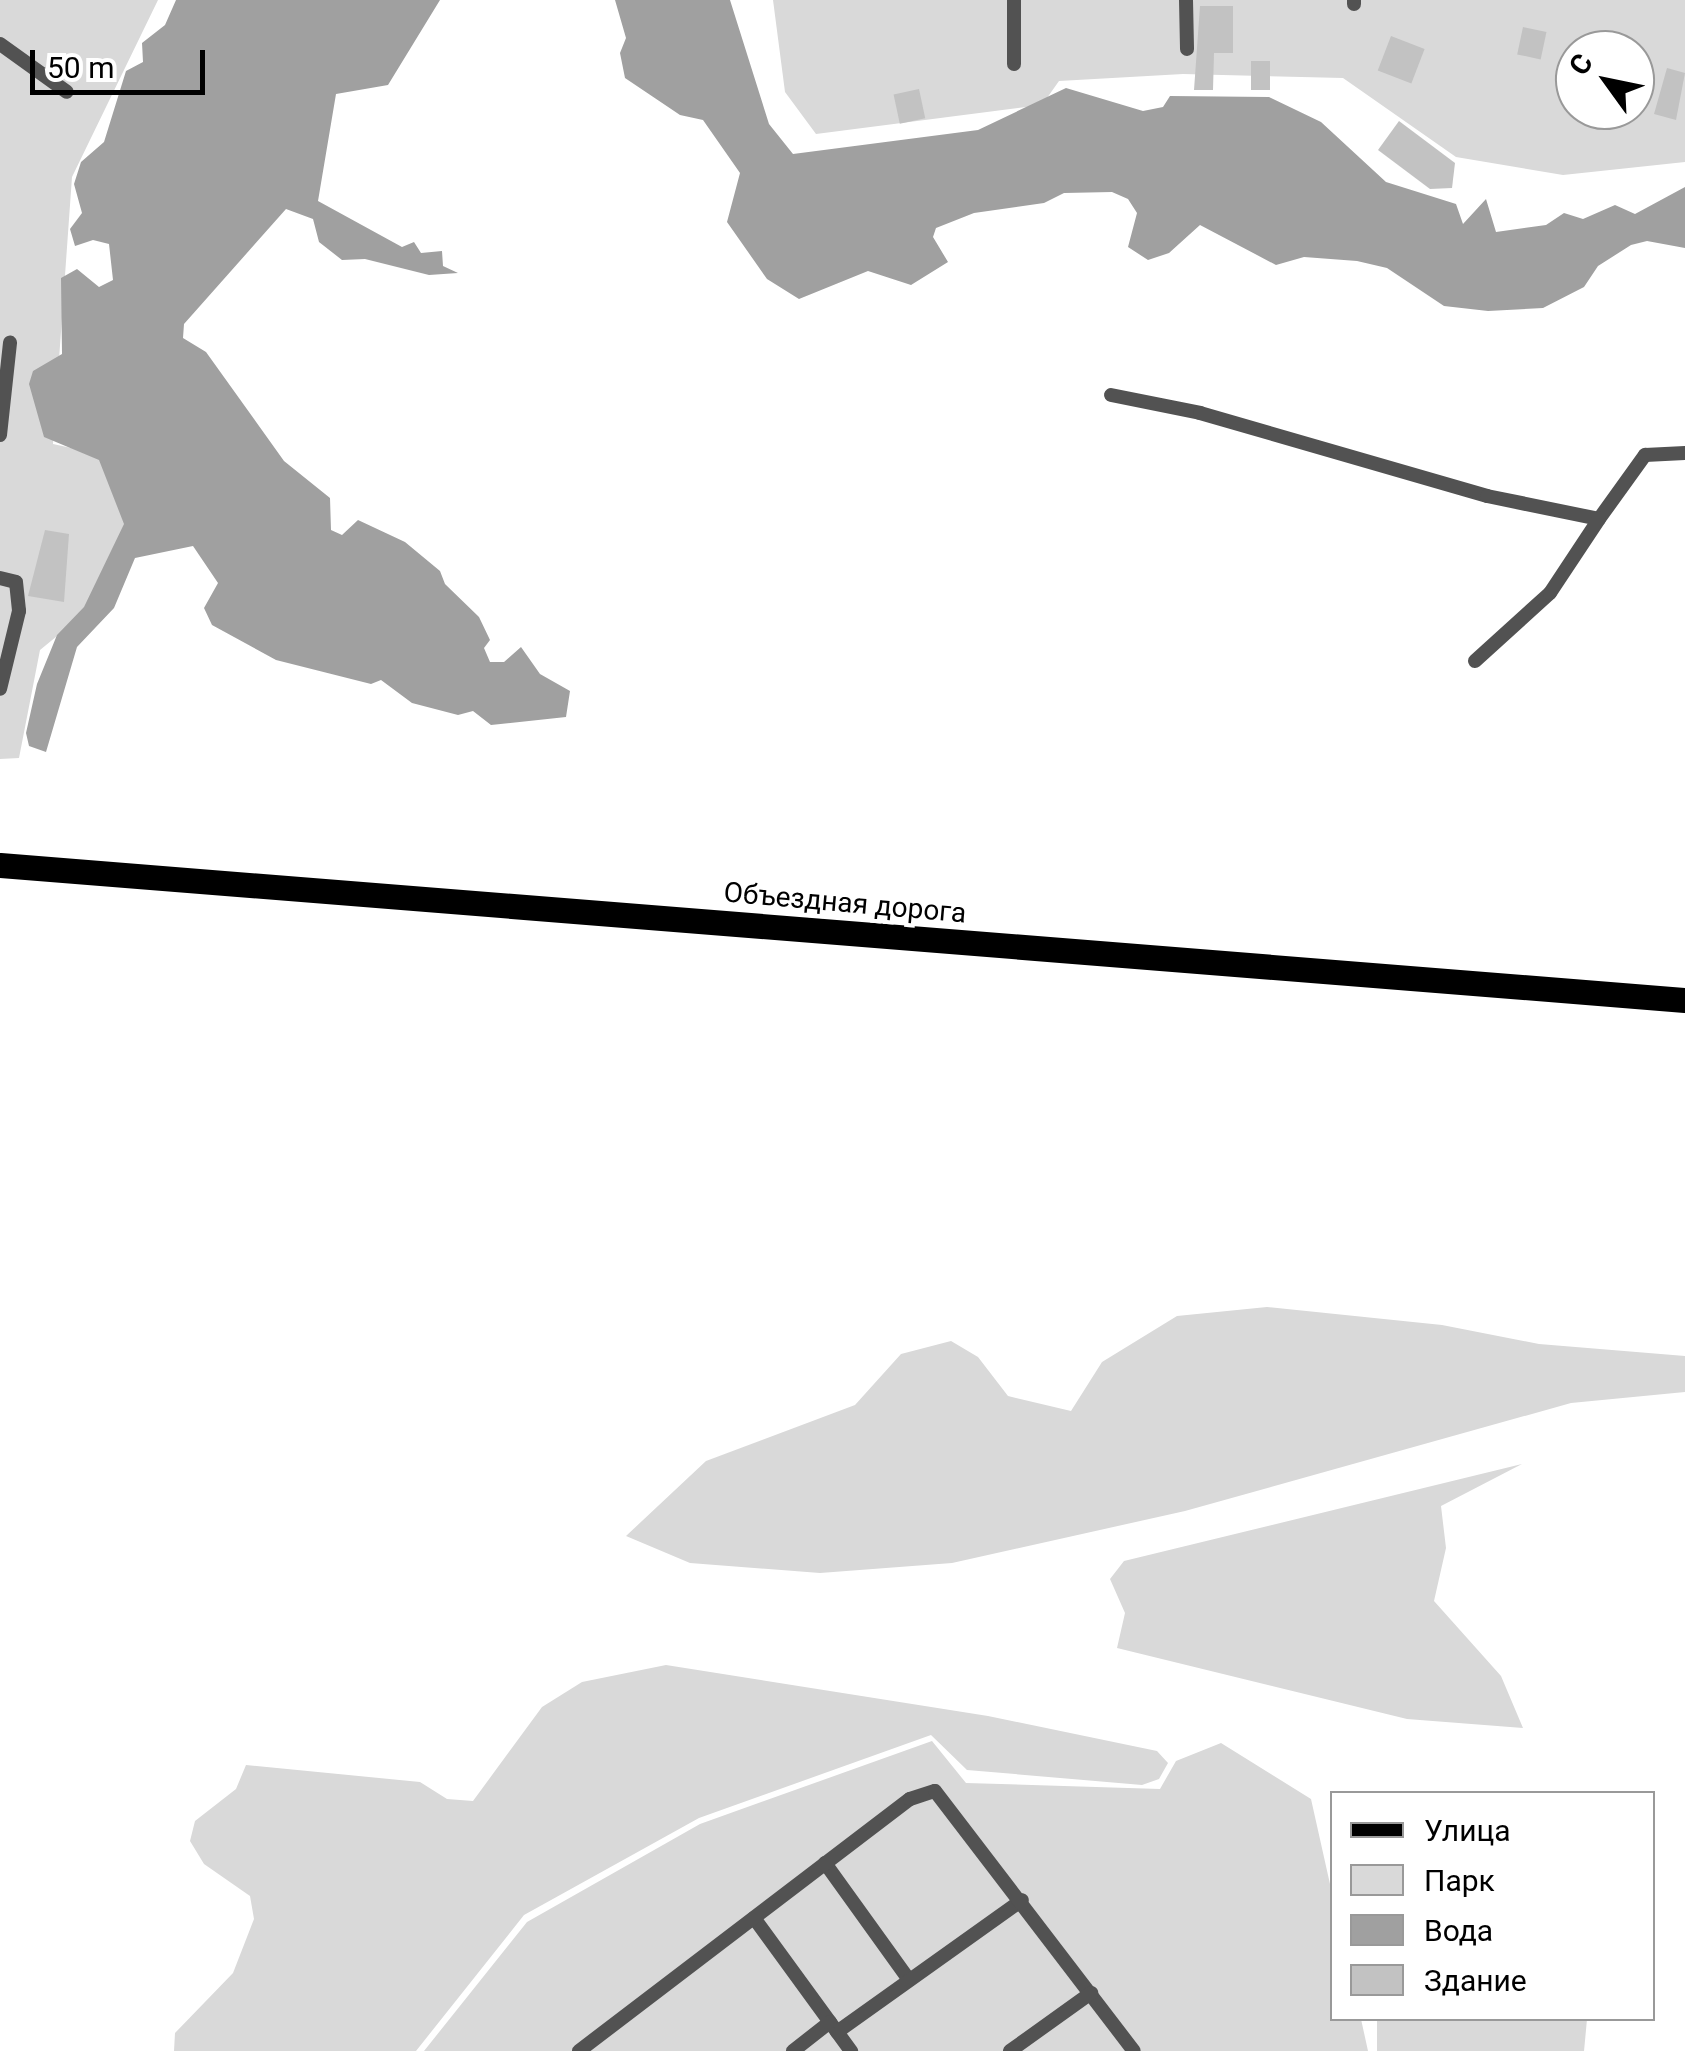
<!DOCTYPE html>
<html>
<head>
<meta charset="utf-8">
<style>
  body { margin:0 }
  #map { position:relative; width:1685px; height:2051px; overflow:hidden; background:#fff; font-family:Roboto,sans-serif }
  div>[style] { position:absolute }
  .green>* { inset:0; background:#d9d9d9 }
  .water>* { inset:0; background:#a0a0a0 }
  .building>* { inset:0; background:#c2c2c2; transform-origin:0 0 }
  .lane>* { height:14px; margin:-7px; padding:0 7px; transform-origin:7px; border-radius:7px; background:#525252 }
  .primary>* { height:25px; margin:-12.5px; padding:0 12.5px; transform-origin:12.5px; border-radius:12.5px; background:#000 }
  span { translate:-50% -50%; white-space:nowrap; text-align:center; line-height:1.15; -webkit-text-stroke:8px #fff; paint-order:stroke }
  .street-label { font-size:28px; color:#000 }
  .legend { position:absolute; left:1330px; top:1791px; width:325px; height:230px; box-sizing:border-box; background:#fff; border:2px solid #999; margin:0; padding:12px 18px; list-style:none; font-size:30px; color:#000 }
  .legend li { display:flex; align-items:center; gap:20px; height:50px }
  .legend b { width:50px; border:2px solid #999 }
  .north { position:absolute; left:1555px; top:30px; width:100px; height:100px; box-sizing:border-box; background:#fff; border:2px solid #999; border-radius:50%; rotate:303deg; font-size:28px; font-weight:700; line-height:40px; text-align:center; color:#000 }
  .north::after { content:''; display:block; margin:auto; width:35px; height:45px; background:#000; clip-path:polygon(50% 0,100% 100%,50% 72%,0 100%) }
  .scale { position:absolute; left:30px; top:50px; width:175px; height:45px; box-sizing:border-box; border:5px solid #000; border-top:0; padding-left:12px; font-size:30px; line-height:35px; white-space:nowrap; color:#000; -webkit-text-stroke:8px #fff; paint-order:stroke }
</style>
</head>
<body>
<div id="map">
  <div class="green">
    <i style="clip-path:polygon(0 0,158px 0,72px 177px,53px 444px,113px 457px,141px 527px,112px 591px,40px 650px,19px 758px,0 759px)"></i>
    <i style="clip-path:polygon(evenodd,773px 0,1685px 0,1685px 162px,1563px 175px,1456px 157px,1343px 78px,1183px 74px,1059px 81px,1042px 105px,816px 134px,785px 92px,773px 0,1575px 50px,1635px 50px,1635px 110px,1575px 110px,1575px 50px)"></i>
    <i style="clip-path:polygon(1267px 1307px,1442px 1325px,1539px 1344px,1685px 1356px,1685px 1392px,1571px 1403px,1185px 1511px,952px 1563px,820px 1573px,690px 1563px,626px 1536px,706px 1461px,855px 1405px,901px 1354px,951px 1341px,978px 1357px,1008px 1396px,1071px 1411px,1102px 1362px,1177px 1316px)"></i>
    <i style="clip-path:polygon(1522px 1464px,1441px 1506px,1446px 1548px,1434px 1601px,1501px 1676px,1523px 1728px,1407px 1719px,1117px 1648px,1125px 1613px,1110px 1579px,1124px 1561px)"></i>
    <i style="clip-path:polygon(666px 1665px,988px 1716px,1157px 1751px,1168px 1763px,1159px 1779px,1142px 1785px,967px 1770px,931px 1735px,699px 1818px,524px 1915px,416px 2051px,174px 2051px,175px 2033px,233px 1973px,254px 1919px,250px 1896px,204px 1864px,190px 1841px,195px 1821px,236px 1789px,246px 1765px,420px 1782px,447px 1799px,473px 1801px,542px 1707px,582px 1682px)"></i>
    <i style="clip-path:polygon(932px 1741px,966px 1783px,1160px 1789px,1176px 1761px,1221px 1743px,1311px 1799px,1332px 1893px,1332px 2018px,1361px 2019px,1368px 2051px,424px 2051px,527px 1922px,700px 1824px)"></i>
    <i style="clip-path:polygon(1377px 2019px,1377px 2018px,1587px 2019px,1584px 2051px,1377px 2051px)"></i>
  </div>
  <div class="water">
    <i style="clip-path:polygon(176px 0,440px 0,388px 85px,336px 94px,318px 201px,402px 247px,414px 242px,421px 253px,442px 251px,443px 266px,458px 273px,429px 275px,365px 259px,342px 260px,319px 242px,313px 219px,286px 209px,184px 324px,183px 338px,206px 352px,284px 461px,330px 498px,331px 530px,342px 535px,358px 520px,405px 542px,440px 571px,445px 584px,479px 617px,490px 640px,484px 648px,490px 662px,504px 662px,521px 647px,540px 674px,570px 691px,566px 717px,491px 725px,473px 711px,458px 715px,412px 703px,381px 680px,371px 684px,276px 660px,212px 625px,204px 608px,218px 583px,193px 546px,135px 558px,114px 608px,77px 647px,46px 752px,29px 746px,26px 733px,37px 684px,57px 635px,84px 607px,124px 524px,99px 460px,44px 437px,29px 384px,33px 371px,62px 354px,61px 278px,77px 269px,99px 287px,113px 280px,109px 244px,93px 240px,75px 246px,70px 229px,82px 213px,74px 184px,81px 162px,104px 142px,126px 71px,143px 62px,142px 43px,165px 25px)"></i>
    <i style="clip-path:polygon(615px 0,730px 0,769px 124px,793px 154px,978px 130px,1066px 88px,1143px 111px,1163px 107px,1170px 96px,1269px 97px,1321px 122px,1386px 182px,1456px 204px,1463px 224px,1486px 199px,1496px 232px,1546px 225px,1564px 213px,1583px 219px,1615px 205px,1635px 214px,1685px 187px,1685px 248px,1647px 241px,1631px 245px,1598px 266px,1584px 287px,1543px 308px,1488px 311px,1444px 306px,1387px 268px,1357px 261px,1304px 257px,1276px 265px,1200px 225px,1169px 253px,1148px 260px,1128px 247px,1137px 213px,1128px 199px,1112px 192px,1064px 193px,1044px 203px,974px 213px,936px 228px,933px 237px,948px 262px,911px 285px,868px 271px,799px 299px,767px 279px,727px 222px,740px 173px,703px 120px,680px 115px,625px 78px,620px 53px,626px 38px)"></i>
  </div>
  <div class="building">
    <i style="clip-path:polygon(1200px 6px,1233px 6px,1233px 53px,1214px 53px,1213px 90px,1194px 90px)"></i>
    <i style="left:1523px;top:27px;width:24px;height:28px;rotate:12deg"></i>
    <i style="left:1391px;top:36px;width:36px;height:37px;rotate:21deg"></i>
    <i style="left:1251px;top:61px;width:19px;height:29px"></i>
    <i style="clip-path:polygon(1667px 68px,1685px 73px,1676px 120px,1654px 114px)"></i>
    <i style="left:919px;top:89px;width:30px;height:26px;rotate:78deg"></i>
    <i style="clip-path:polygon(1399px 121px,1455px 163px,1452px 188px,1430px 189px,1378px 150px)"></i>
    <i style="clip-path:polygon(45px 530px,69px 534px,64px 602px,28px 596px)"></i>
  </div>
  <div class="lane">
    <i style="left:1186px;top:0;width:49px;rotate:88.8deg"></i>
    <i style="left:1354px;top:0;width:4px;rotate:90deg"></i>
    <i style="left:0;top:44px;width:82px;rotate:35.6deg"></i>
    <i style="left:1014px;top:64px;width:64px;rotate:-90deg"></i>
    <i style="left:1111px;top:395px;width:91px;rotate:11.4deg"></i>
    <i style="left:1200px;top:413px;width:299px;rotate:16.1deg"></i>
    <i style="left:1487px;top:496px;width:114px;rotate:11.6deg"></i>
    <i style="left:1599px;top:519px;width:79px;rotate:-54.3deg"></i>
    <i style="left:1645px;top:455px;width:40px;rotate:-2.9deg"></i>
    <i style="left:0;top:435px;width:93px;rotate:-83.8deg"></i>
    <i style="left:0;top:578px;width:16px;rotate:14deg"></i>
    <i style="left:16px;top:582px;width:29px;rotate:84deg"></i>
    <i style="left:19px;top:611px;width:80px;rotate:103.7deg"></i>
    <i style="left:1475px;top:661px;width:101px;rotate:-42.2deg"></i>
    <i style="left:1550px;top:593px;width:89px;rotate:-56.5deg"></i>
    <i style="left:825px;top:1863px;width:144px;rotate:54.3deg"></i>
    <i style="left:754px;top:1918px;width:165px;rotate:53.9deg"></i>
    <i style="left:837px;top:2032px;width:227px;rotate:-35.5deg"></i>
    <i style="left:579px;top:2051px;width:416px;rotate:-37.3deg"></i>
    <i style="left:910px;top:1799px;width:26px;rotate:-18deg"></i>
    <i style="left:935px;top:1791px;width:327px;rotate:52.6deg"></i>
    <i style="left:793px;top:2051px;width:47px;rotate:-38.1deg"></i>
    <i style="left:1010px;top:2051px;width:100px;rotate:-35.6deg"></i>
  </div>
  <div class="primary">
    <i style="left:0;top:865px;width:1690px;rotate:4.58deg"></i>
  </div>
  <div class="street-label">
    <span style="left:845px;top:903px;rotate:5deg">Объездная дорога</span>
  </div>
  <ul class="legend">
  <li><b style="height:12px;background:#000"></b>Улица</li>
  <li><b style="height:28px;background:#d9d9d9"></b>Парк</li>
  <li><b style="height:28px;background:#a0a0a0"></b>Вода</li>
  <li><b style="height:28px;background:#c2c2c2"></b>Здание</li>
  </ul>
  <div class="north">С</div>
  <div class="scale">50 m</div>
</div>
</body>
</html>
